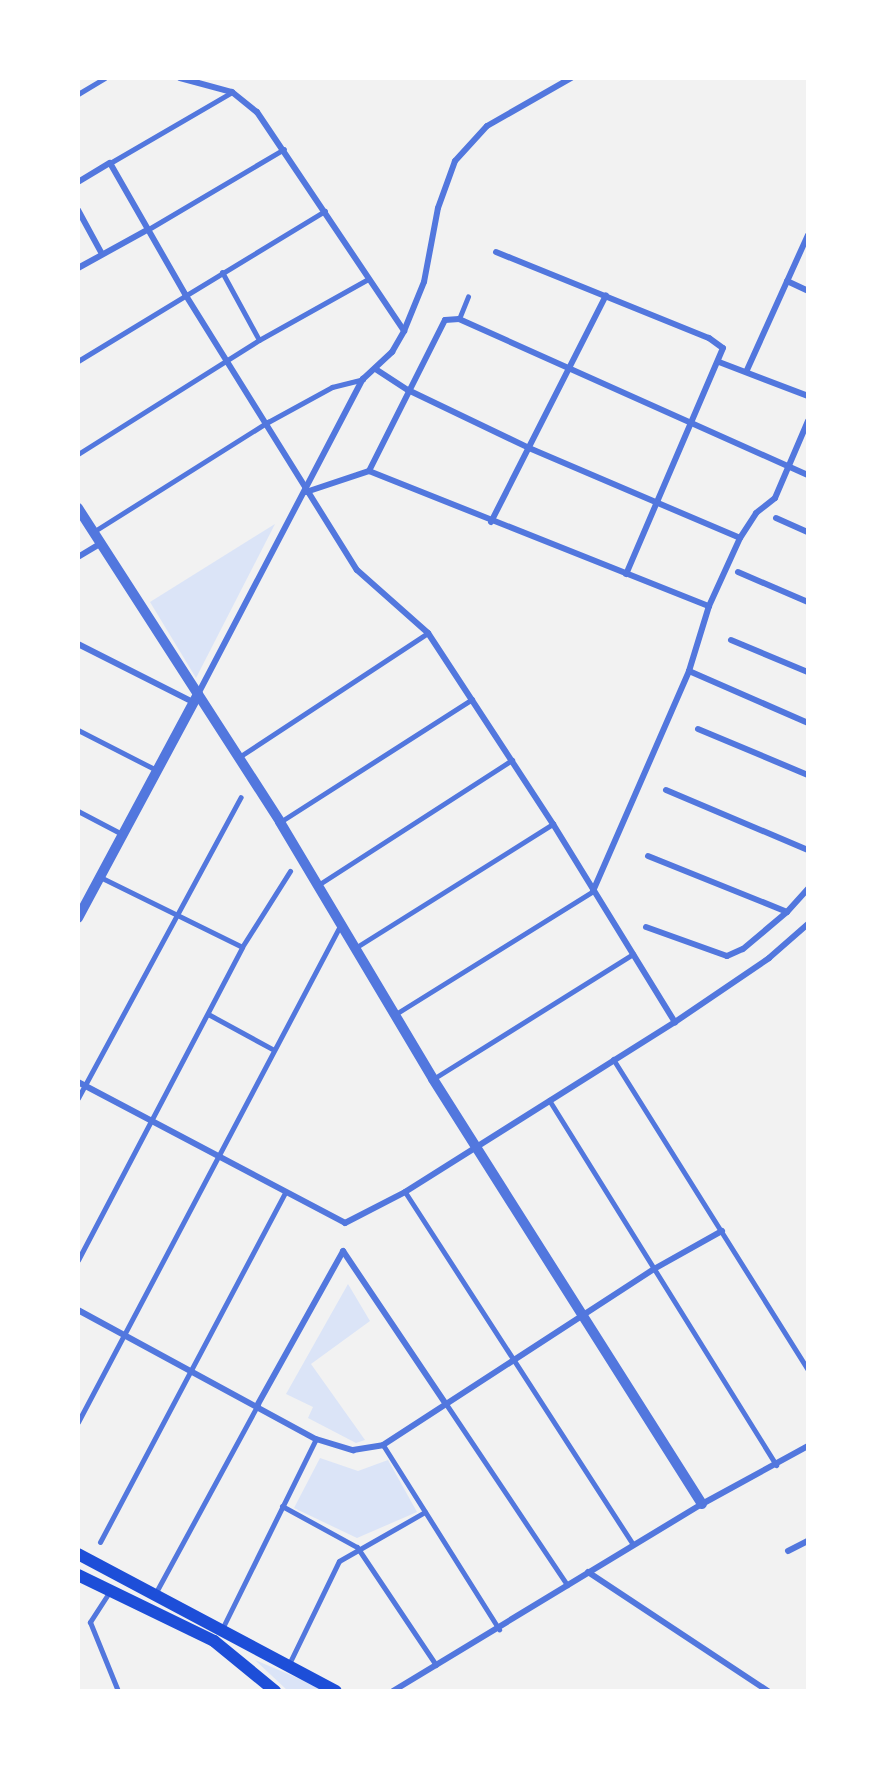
<!DOCTYPE html>
<html>
<head>
<meta charset="utf-8">
<style>
  body { margin:0 }
  #map { position:relative; width:886px; height:1769px; overflow:hidden; background:#f2f2f2; font-family:"Alegreya Sans",sans-serif }
  div>[style] { position:absolute }
  .green>* { inset:0; background:#dbe4f7 }
  .service>* { height:4.5px; margin:-2.25px; padding:0 2.25px; transform-origin:2.25px; border-radius:2.25px; background:#5277de }
  .pedestrian>* { height:5px; margin:-2.5px; padding:0 2.5px; transform-origin:2.5px; border-radius:2.5px; background:#5277de }
  .minor>* { height:6px; margin:-3px; padding:0 3px; transform-origin:3px; border-radius:3px; background:#5277de }
  .tertiary>* { height:10px; margin:-5px; padding:0 5px; transform-origin:5px; border-radius:5px; background:#5277de }
  .secondary>* { height:12px; margin:-6px; padding:0 6px; transform-origin:6px; border-radius:6px; background:#1d4ed8 }
  span { translate:-50% -50%; white-space:nowrap; text-align:center; line-height:1.15; -webkit-text-stroke:4.5px #fff; paint-order:stroke }
  .frame { position:absolute; inset:0; border:80px solid #fff; pointer-events:none }
</style>
</head>
<body>
<div id="map">
  <div class="green">
    <i style="clip-path:polygon(275px 524px,196px 678px,150px 602px)"></i>
    <i style="clip-path:polygon(348px 1284px,370px 1321px,311px 1364px,365px 1440px,356px 1443px,308px 1418px,313px 1407px,286px 1394px)"></i>
    <i style="clip-path:polygon(320px 1458px,358px 1471px,388px 1460px,417px 1512px,357px 1538px,294px 1508px)"></i>
    <i style="clip-path:polygon(255px 1660px,300px 1679px,323px 1691px,288px 1691px)"></i>
  </div>
  <div class="service">
    <i style="left:459px;top:319px;width:24px;rotate:-68deg"></i>
  </div>
  <div class="pedestrian">
    <i style="left:78px;top:94px;width:31px;rotate:-31deg"></i>
    <i style="left:110px;top:163px;width:141px;rotate:-30.2deg"></i>
    <i style="left:147px;top:230px;width:159px;rotate:-30.6deg"></i>
    <i style="left:222px;top:272px;width:77px;rotate:61.4deg"></i>
    <i style="left:78px;top:361px;width:289px;rotate:-31.3deg"></i>
    <i style="left:78px;top:454px;width:214px;rotate:-32.2deg"></i>
    <i style="left:259px;top:340px;width:125px;rotate:-29.2deg"></i>
    <i style="left:93px;top:532px;width:207px;rotate:-32.2deg"></i>
    <i style="left:268px;top:422px;width:73px;rotate:-28.7deg"></i>
    <i style="left:332px;top:387px;width:32px;rotate:-14deg"></i>
    <i style="left:78px;top:730px;width:88px;rotate:27.1deg"></i>
    <i style="left:239px;top:757px;width:226px;rotate:-33.3deg"></i>
    <i style="left:78px;top:811px;width:50px;rotate:27.6deg"></i>
    <i style="left:280px;top:822px;width:228px;rotate:-32.6deg"></i>
    <i style="left:100px;top:877px;width:158px;rotate:26.2deg"></i>
    <i style="left:318px;top:885px;width:231px;rotate:-32.8deg"></i>
    <i style="left:355px;top:948px;width:234px;rotate:-32.1deg"></i>
    <i style="left:208px;top:1014px;width:75px;rotate:28.6deg"></i>
    <i style="left:394px;top:1015px;width:234px;rotate:-31.9deg"></i>
    <i style="left:613px;top:1059px;width:367px;rotate:57.9deg"></i>
    <i style="left:433px;top:1079px;width:236px;rotate:-32deg"></i>
    <i style="left:78px;top:1098px;width:342px;rotate:-61.6deg"></i>
    <i style="left:549px;top:1100px;width:430px;rotate:58.1deg"></i>
    <i style="left:405px;top:1192px;width:420px;rotate:57.1deg"></i>
    <i style="left:78px;top:1260px;width:353px;rotate:-62.3deg"></i>
    <i style="left:242px;top:947px;width:90px;rotate:-57.7deg"></i>
    <i style="left:446px;top:1404px;width:218px;rotate:56.2deg"></i>
    <i style="left:78px;top:1422px;width:561px;rotate:-62.16deg"></i>
    <i style="left:383px;top:1445px;width:218px;rotate:57.8deg"></i>
    <i style="left:282px;top:1506px;width:85px;rotate:28.7deg"></i>
    <i style="left:357px;top:1547px;width:142px;rotate:56.2deg"></i>
    <i style="left:100px;top:1542px;width:394px;rotate:-62.1deg"></i>
    <i style="left:110px;top:1591px;width:37px;rotate:123deg"></i>
    <i style="left:90px;top:1622px;width:74px;rotate:67.9deg"></i>
    <i style="left:155px;top:1594px;width:216px;rotate:-61.5deg"></i>
    <i style="left:222px;top:1629px;width:212px;rotate:-63.7deg"></i>
    <i style="left:289px;top:1664px;width:114px;rotate:-64.1deg"></i>
    <i style="left:339px;top:1561px;width:99px;rotate:-29.7deg"></i>
  </div>
  <div class="minor">
    <i style="left:180px;top:78px;width:54px;rotate:15.1deg"></i>
    <i style="left:232px;top:92px;width:32px;rotate:39deg"></i>
    <i style="left:257px;top:112px;width:264px;rotate:56.1deg"></i>
    <i style="left:78px;top:182px;width:37px;rotate:-31deg"></i>
    <i style="left:110px;top:163px;width:151px;rotate:60.2deg"></i>
    <i style="left:185px;top:294px;width:325px;rotate:58.1deg"></i>
    <i style="left:357px;top:570px;width:95px;rotate:41.6deg"></i>
    <i style="left:428px;top:633px;width:228px;rotate:56.8deg"></i>
    <i style="left:553px;top:824px;width:233px;rotate:58.4deg"></i>
    <i style="left:78px;top:210px;width:50px;rotate:61.4deg"></i>
    <i style="left:496px;top:252px;width:230px;rotate:22deg"></i>
    <i style="left:709px;top:338px;width:17px;rotate:36deg"></i>
    <i style="left:723px;top:348px;width:246px;rotate:113.2deg"></i>
    <i style="left:78px;top:268px;width:79px;rotate:-28.8deg"></i>
    <i style="left:787px;top:281px;width:23px;rotate:25deg"></i>
    <i style="left:719px;top:362px;width:95px;rotate:20.9deg"></i>
    <i style="left:377px;top:370px;width:37px;rotate:33deg"></i>
    <i style="left:408px;top:390px;width:134px;rotate:25.6deg"></i>
    <i style="left:529px;top:448px;width:229px;rotate:23.1deg"></i>
    <i style="left:747px;top:370px;width:148px;rotate:-65.7deg"></i>
    <i style="left:369px;top:471px;width:169px;rotate:-63.3deg"></i>
    <i style="left:445px;top:320px;width:14px;rotate:-4deg"></i>
    <i style="left:459px;top:319px;width:382px;rotate:24.1deg"></i>
    <i style="left:369px;top:471px;width:366px;rotate:21.7deg"></i>
    <i style="left:306px;top:492px;width:66px;rotate:-18.4deg"></i>
    <i style="left:776px;top:518px;width:35px;rotate:24deg"></i>
    <i style="left:491px;top:522px;width:254px;rotate:-63.1deg"></i>
    <i style="left:78px;top:557px;width:27px;rotate:-31deg"></i>
    <i style="left:738px;top:572px;width:76px;rotate:23.2deg"></i>
    <i style="left:731px;top:640px;width:83px;rotate:22.6deg"></i>
    <i style="left:78px;top:644px;width:129px;rotate:26.8deg"></i>
    <i style="left:689px;top:671px;width:130px;rotate:23.6deg"></i>
    <i style="left:198px;top:694px;width:356px;rotate:-62.4deg"></i>
    <i style="left:363px;top:379px;width:40px;rotate:-43deg"></i>
    <i style="left:392px;top:352px;width:24px;rotate:-60deg"></i>
    <i style="left:404px;top:331px;width:53px;rotate:-67.8deg"></i>
    <i style="left:424px;top:282px;width:75px;rotate:-79.3deg"></i>
    <i style="left:438px;top:208px;width:50px;rotate:-70.1deg"></i>
    <i style="left:455px;top:161px;width:47px;rotate:-47.6deg"></i>
    <i style="left:487px;top:126px;width:97px;rotate:-29.7deg"></i>
    <i style="left:698px;top:729px;width:119px;rotate:22.7deg"></i>
    <i style="left:666px;top:790px;width:154px;rotate:22.9deg"></i>
    <i style="left:648px;top:856px;width:150px;rotate:21.9deg"></i>
    <i style="left:593px;top:891px;width:240px;rotate:-66.4deg"></i>
    <i style="left:689px;top:671px;width:68px;rotate:-72.9deg"></i>
    <i style="left:709px;top:606px;width:75px;rotate:-65.5deg"></i>
    <i style="left:740px;top:538px;width:30px;rotate:-57deg"></i>
    <i style="left:756px;top:513px;width:24px;rotate:-38deg"></i>
    <i style="left:775px;top:498px;width:84px;rotate:-66.8deg"></i>
    <i style="left:646px;top:927px;width:86px;rotate:19.7deg"></i>
    <i style="left:727px;top:956px;width:17px;rotate:-24deg"></i>
    <i style="left:743px;top:949px;width:57px;rotate:-40.1deg"></i>
    <i style="left:787px;top:912px;width:31px;rotate:-48deg"></i>
    <i style="left:78px;top:1082px;width:302px;rotate:27.8deg"></i>
    <i style="left:345px;top:1223px;width:68px;rotate:-27.3deg"></i>
    <i style="left:405px;top:1192px;width:319px;rotate:-32.2deg"></i>
    <i style="left:675px;top:1022px;width:114px;rotate:-34.2deg"></i>
    <i style="left:769px;top:958px;width:52px;rotate:-41.1deg"></i>
    <i style="left:78px;top:1310px;width:271px;rotate:28.5deg"></i>
    <i style="left:316px;top:1439px;width:39px;rotate:17deg"></i>
    <i style="left:353px;top:1450px;width:30px;rotate:-9deg"></i>
    <i style="left:383px;top:1445px;width:323px;rotate:-33deg"></i>
    <i style="left:654px;top:1269px;width:78px;rotate:-29.2deg"></i>
    <i style="left:258px;top:1404px;width:175px;rotate:-60.9deg"></i>
    <i style="left:343px;top:1251px;width:184px;rotate:56.1deg"></i>
    <i style="left:788px;top:1551px;width:22px;rotate:-27deg"></i>
    <i style="left:588px;top:1572px;width:216px;rotate:33.5deg"></i>
    <i style="left:393px;top:1691px;width:361px;rotate:-31.2deg"></i>
    <i style="left:702px;top:1504px;width:121px;rotate:-28.7deg"></i>
  </div>
  <div class="tertiary">
    <i style="left:78px;top:508px;width:373px;rotate:57.2deg"></i>
    <i style="left:280px;top:822px;width:299px;rotate:59.2deg"></i>
    <i style="left:433px;top:1079px;width:503px;rotate:57.67deg"></i>
    <i style="left:78px;top:918px;width:254px;rotate:-61.8deg"></i>
  </div>
  <div class="secondary">
    <i style="left:78px;top:1554px;width:292px;rotate:28deg"></i>
    <i style="left:78px;top:1575px;width:151px;rotate:25.9deg"></i>
    <i style="left:214px;top:1641px;width:79px;rotate:39.3deg"></i>
  </div>
  <div class="frame"></div>
</div>
</body>
</html>
